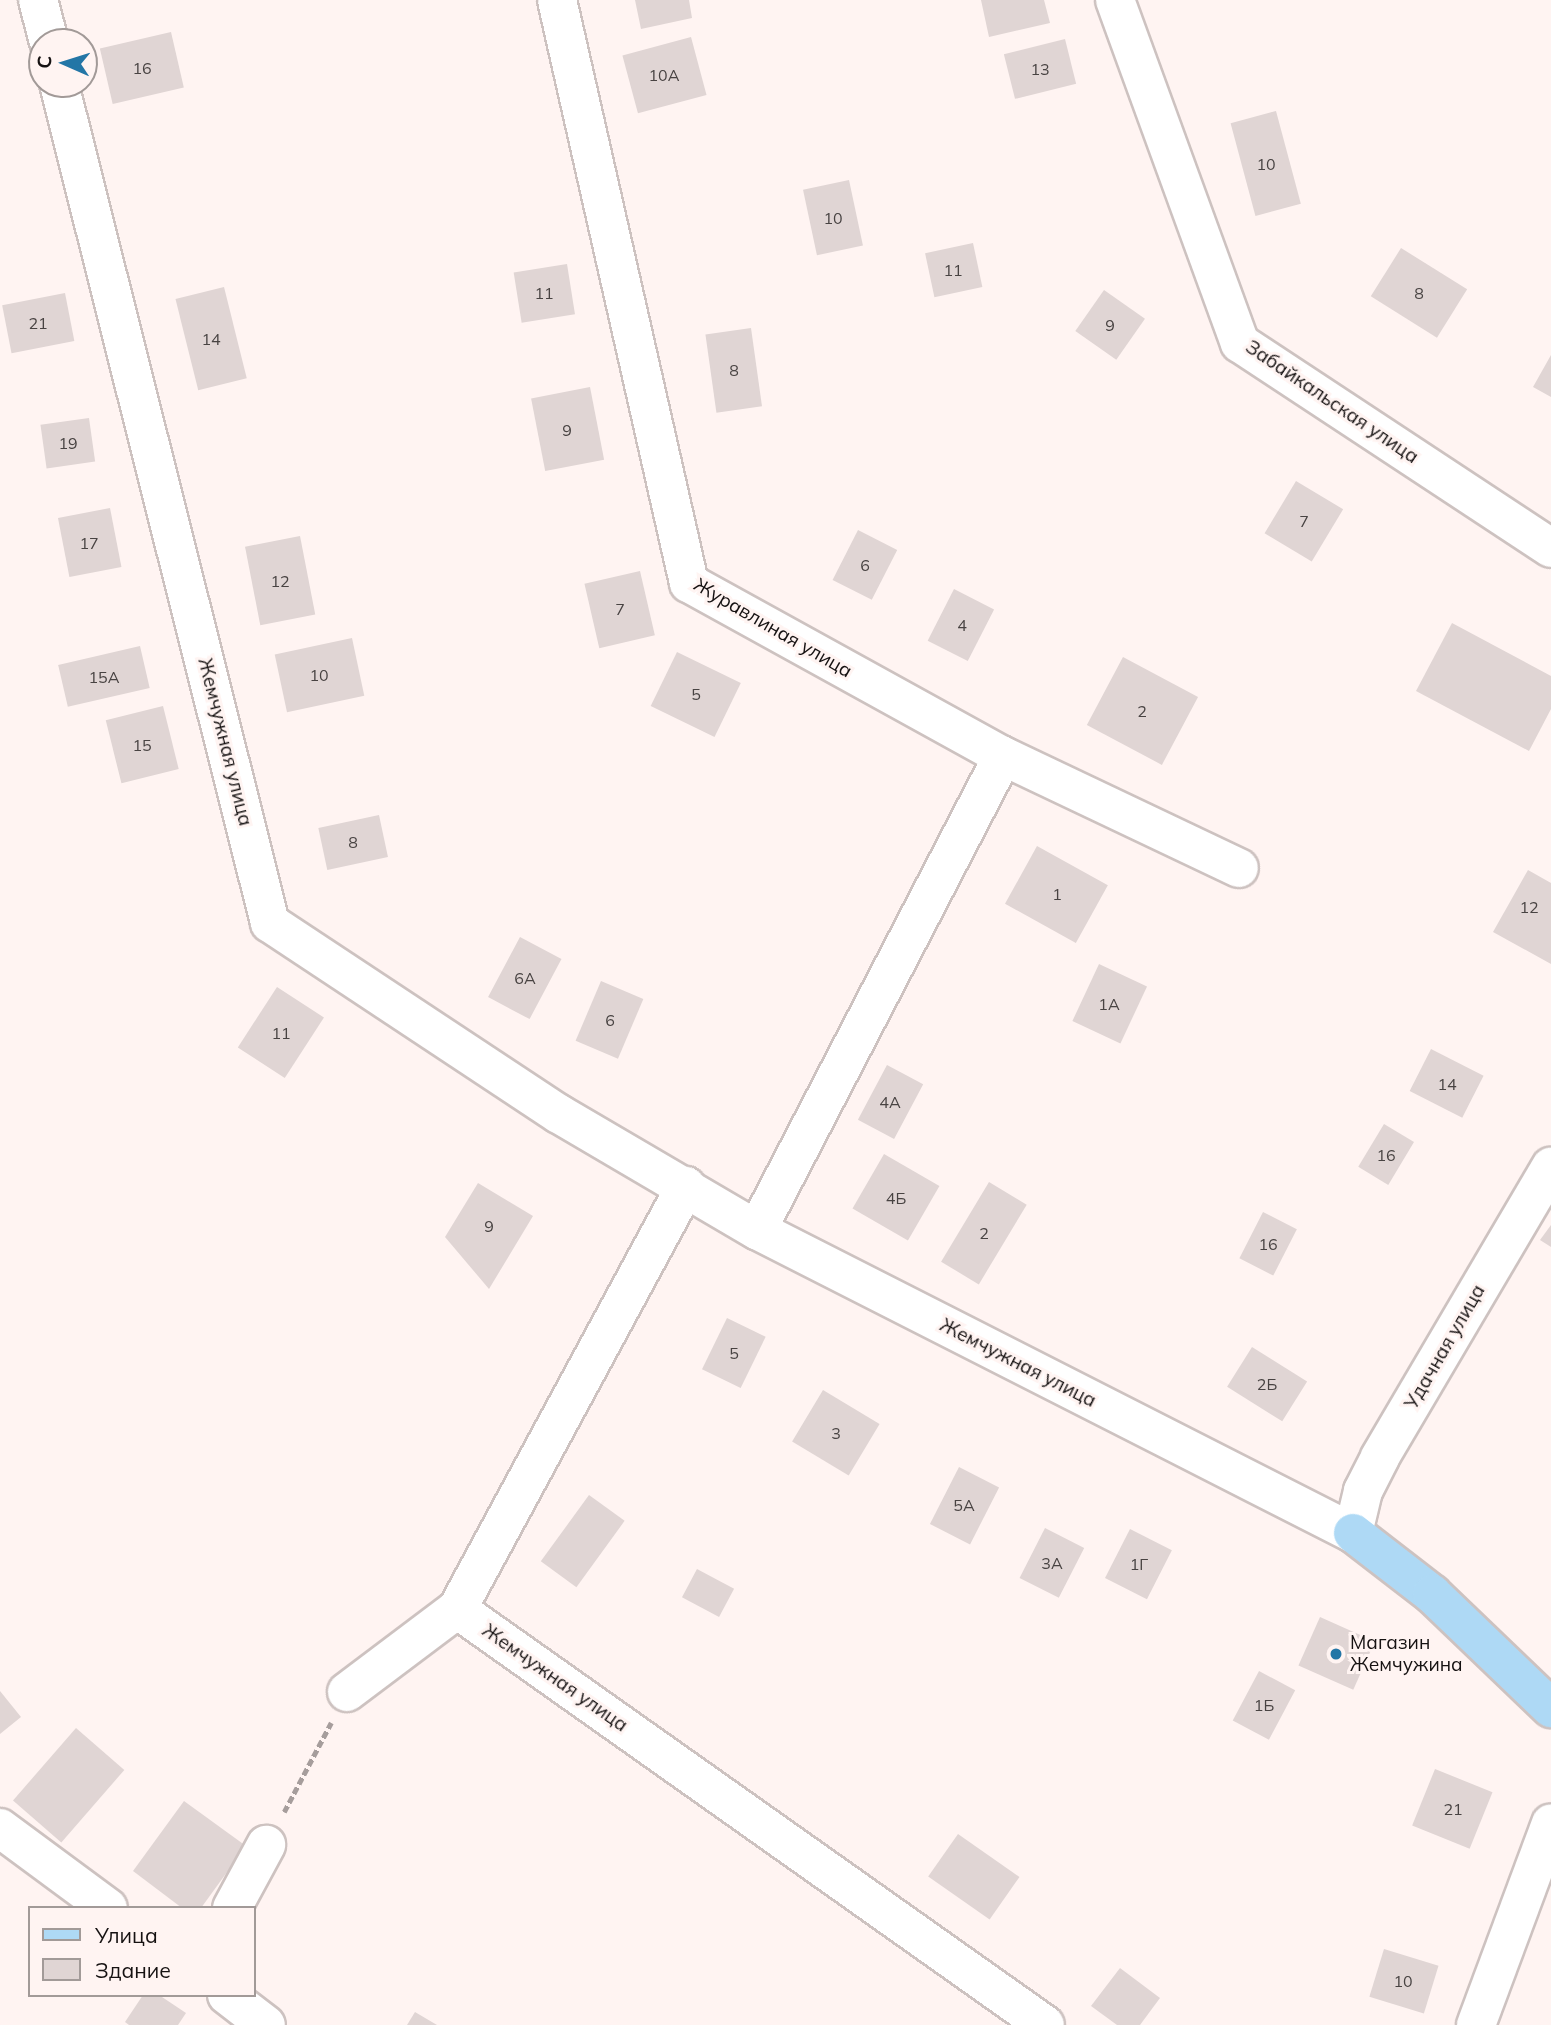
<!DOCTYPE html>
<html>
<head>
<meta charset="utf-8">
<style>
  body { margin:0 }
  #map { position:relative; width:1551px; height:2025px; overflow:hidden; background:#fff4f2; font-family:Mulish,sans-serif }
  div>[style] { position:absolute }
  .building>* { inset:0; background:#e0d5d4; transform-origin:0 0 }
  .path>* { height:4.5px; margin-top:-2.25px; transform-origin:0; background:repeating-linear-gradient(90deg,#a69d9c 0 7px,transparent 0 10.5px) }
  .roads { filter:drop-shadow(2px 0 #cdc2c0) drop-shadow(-2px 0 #cdc2c0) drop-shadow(0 2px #cdc2c0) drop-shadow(0 -2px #cdc2c0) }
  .minor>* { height:38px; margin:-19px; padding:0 19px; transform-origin:19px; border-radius:19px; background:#fff }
  .major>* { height:38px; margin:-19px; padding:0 19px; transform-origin:19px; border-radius:19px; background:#aed9f5 }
  .dots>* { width:19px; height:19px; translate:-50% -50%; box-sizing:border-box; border:4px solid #fff4f2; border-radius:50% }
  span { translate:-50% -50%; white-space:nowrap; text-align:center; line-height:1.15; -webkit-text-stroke:6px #fff4f2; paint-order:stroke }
  .number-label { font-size:16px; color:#484342 }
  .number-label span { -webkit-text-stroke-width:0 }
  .street-label { font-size:19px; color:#161212 }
  .poi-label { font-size:19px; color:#161212 }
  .left { translate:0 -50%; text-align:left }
  .legend { position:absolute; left:28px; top:1906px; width:228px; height:91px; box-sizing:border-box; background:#fff4f2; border:2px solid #a29a98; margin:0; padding:9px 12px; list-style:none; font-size:21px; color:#161212 }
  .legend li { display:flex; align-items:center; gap:14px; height:35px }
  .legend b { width:35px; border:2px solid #a29a98 }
  .north { position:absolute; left:28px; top:28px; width:70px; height:70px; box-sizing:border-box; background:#fff4f2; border:2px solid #a29a98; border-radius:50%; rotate:273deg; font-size:19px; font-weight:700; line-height:28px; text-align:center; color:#161212 }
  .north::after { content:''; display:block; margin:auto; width:24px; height:32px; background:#2376a6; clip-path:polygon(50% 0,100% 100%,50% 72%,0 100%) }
</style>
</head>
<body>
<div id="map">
  <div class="building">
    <i style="clip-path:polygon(635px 0,689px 0,692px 18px,641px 29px)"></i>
    <i style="clip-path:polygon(981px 0,1044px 0,1050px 23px,989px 37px)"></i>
    <i style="left:171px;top:32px;width:57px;height:73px;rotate:77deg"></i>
    <i style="left:691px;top:37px;width:60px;height:71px;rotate:75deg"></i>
    <i style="left:1065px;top:39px;width:46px;height:63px;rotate:76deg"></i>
    <i style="left:1276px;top:111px;width:96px;height:47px;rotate:75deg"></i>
    <i style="left:849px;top:180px;width:67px;height:47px;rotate:78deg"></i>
    <i style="left:973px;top:243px;width:45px;height:49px;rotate:78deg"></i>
    <i style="left:1401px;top:248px;width:78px;height:57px;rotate:32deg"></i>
    <i style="left:567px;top:264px;width:51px;height:54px;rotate:81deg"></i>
    <i style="left:224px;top:287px;width:94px;height:50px;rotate:76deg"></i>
    <i style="left:1104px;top:290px;width:50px;height:50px;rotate:35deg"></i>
    <i style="left:65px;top:293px;width:49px;height:64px;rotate:79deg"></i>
    <i style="left:751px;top:328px;width:79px;height:46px;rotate:82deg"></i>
    <i style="clip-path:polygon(1551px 355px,1551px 397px,1533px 387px)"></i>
    <i style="left:590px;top:387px;width:74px;height:60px;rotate:79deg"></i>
    <i style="left:89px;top:418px;width:44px;height:49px;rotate:82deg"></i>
    <i style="left:1296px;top:481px;width:55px;height:61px;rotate:31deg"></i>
    <i style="left:110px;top:508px;width:60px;height:53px;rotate:79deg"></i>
    <i style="left:858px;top:530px;width:44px;height:56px;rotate:27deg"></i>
    <i style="left:300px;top:536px;width:80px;height:56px;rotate:79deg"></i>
    <i style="left:640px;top:571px;width:66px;height:57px;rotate:77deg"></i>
    <i style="left:954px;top:589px;width:45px;height:58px;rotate:27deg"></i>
    <i style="clip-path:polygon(1452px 623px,1551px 676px,1551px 709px,1529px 751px,1416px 691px)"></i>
    <i style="left:352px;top:638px;width:59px;height:79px;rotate:78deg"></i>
    <i style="left:140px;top:646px;width:43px;height:84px;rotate:77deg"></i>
    <i style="left:677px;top:652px;width:71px;height:60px;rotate:26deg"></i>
    <i style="left:1123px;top:657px;width:85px;height:77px;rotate:28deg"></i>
    <i style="left:163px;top:706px;width:65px;height:59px;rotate:76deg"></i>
    <i style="left:379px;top:815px;width:43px;height:62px;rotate:78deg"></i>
    <i style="left:1037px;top:846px;width:81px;height:66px;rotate:29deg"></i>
    <i style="clip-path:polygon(1528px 870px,1551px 883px,1551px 964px,1493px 932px)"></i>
    <i style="left:520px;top:937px;width:47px;height:68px;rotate:28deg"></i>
    <i style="left:1099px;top:964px;width:53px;height:63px;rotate:25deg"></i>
    <i style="left:601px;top:981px;width:46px;height:65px;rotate:23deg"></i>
    <i style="left:277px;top:987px;width:56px;height:72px;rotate:33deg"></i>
    <i style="left:1431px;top:1049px;width:59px;height:47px;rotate:27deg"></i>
    <i style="left:887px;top:1065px;width:41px;height:62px;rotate:28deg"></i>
    <i style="left:1384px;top:1124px;width:35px;height:50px;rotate:31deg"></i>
    <i style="left:884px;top:1154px;width:64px;height:63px;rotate:30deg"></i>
    <i style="left:989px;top:1182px;width:44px;height:93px;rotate:31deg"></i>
    <i style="clip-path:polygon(478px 1183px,533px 1216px,489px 1289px,445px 1237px)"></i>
    <i style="left:1263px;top:1212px;width:38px;height:52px;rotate:27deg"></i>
    <i style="clip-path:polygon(1551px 1225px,1551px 1247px,1540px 1240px)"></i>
    <i style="left:727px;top:1318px;width:43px;height:57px;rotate:26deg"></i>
    <i style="left:1252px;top:1347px;width:65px;height:47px;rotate:32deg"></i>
    <i style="left:823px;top:1390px;width:66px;height:60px;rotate:31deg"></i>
    <i style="left:959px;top:1467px;width:45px;height:64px;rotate:27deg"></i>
    <i style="left:589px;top:1495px;width:44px;height:82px;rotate:36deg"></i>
    <i style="left:1045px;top:1528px;width:44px;height:56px;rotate:27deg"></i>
    <i style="left:1130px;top:1529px;width:47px;height:55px;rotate:27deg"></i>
    <i style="left:697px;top:1569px;width:42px;height:32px;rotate:28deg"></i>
    <i style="left:1320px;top:1617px;width:60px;height:53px;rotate:24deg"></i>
    <i style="left:1259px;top:1671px;width:41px;height:56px;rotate:28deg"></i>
    <i style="clip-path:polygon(0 1691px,21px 1717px,0 1734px)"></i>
    <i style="left:76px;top:1728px;width:64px;height:96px;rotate:41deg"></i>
    <i style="left:1435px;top:1769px;width:62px;height:61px;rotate:22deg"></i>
    <i style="clip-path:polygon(184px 1801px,246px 1846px,201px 1908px,182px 1908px,133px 1871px)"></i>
    <i style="left:958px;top:1834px;width:75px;height:52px;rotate:35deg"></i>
    <i style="left:1384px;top:1949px;width:57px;height:50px;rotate:17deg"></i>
    <i style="clip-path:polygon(1120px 1968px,1160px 1998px,1140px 2025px,1117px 2025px,1091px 2006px)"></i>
    <i style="clip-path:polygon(143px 1995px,159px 1995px,186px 2013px,178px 2025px,129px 2025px,125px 2022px)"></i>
    <i style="clip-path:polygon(415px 2012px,437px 2025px,407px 2025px)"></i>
  </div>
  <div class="path">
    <i style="left:284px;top:1812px;width:101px;rotate:-62.2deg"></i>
  </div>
  <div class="roads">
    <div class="minor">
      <i style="left:38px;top:0;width:43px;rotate:75.3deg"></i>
      <i style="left:557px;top:0;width:598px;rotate:77.24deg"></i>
      <i style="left:689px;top:583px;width:359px;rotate:28.9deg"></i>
      <i style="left:1003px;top:756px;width:261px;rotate:25.4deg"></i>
      <i style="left:1115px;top:0;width:365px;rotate:70deg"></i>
      <i style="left:1240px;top:343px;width:372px;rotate:33.4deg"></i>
      <i style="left:59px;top:84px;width:865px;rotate:75.88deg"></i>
      <i style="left:270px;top:923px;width:346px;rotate:33.5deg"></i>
      <i style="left:559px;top:1114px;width:229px;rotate:30.4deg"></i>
      <i style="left:757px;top:1230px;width:669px;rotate:26.95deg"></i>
      <i style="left:1353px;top:1533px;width:43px;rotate:-76.6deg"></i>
      <i style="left:1363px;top:1491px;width:38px;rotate:-63deg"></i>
      <i style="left:1380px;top:1457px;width:337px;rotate:-59.5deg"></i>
      <i style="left:686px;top:1186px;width:481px;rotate:118.4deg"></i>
      <i style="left:457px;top:1609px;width:720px;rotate:35.28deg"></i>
      <i style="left:757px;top:1230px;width:534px;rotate:-62.57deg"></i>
      <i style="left:347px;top:1692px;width:138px;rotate:-37deg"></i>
      <i style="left:0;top:1828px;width:134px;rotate:36.5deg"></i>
      <i style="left:232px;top:1908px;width:72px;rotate:-61.6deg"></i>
      <i style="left:227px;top:1995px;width:49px;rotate:37.6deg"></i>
      <i style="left:1476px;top:2025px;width:215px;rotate:-69.6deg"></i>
    </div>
    <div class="major">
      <i style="left:1353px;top:1533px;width:100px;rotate:37.7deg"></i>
      <i style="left:1432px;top:1594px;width:165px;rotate:43.8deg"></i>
    </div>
  </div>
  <div class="dots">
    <i style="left:1336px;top:1654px;background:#2376a6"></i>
  </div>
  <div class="number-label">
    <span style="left:142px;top:68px">16</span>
    <span style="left:1040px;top:69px">13</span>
    <span style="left:664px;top:75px">10А</span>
    <span style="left:1266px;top:164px">10</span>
    <span style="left:833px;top:218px">10</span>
    <span style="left:953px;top:270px">11</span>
    <span style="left:544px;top:293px">11</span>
    <span style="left:1419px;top:293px">8</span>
    <span style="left:38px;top:323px">21</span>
    <span style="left:1110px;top:325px">9</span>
    <span style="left:211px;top:339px">14</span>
    <span style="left:734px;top:370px">8</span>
    <span style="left:567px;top:430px">9</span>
    <span style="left:68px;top:443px">19</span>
    <span style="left:1304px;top:521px">7</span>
    <span style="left:89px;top:543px">17</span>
    <span style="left:865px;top:565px">6</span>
    <span style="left:280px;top:581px">12</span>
    <span style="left:620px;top:609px">7</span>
    <span style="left:962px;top:625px">4</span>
    <span style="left:319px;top:675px">10</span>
    <span style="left:104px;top:677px">15А</span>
    <span style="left:696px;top:694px">5</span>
    <span style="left:1142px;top:711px">2</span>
    <span style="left:142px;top:745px">15</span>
    <span style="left:353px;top:842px">8</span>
    <span style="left:1057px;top:894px">1</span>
    <span style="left:1529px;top:907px">12</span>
    <span style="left:525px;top:978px">6А</span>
    <span style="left:1109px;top:1004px">1А</span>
    <span style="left:610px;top:1020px">6</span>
    <span style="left:281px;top:1033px">11</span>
    <span style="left:1447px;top:1084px">14</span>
    <span style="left:890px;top:1102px">4А</span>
    <span style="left:1386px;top:1155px">16</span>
    <span style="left:896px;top:1198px">4Б</span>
    <span style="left:489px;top:1226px">9</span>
    <span style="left:984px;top:1233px">2</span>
    <span style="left:1268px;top:1244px">16</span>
    <span style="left:734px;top:1353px">5</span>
    <span style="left:1267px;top:1384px">2Б</span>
    <span style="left:836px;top:1433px">3</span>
    <span style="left:964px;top:1505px">5А</span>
    <span style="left:1052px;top:1563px">3А</span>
    <span style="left:1139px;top:1564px">1Г</span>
    <span style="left:1264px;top:1705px">1Б</span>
    <span style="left:1453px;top:1809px">21</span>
    <span style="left:1403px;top:1981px">10</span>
  </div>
  <div class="street-label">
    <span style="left:1332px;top:402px;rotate:34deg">Забайкальская улица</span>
    <span style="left:773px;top:628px;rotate:30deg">Журавлиная улица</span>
    <span style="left:225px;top:742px;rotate:76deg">Жемчужная улица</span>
    <span style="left:1445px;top:1347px;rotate:-60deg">Удачная улица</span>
    <span style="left:1018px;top:1363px;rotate:27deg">Жемчужная улица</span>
    <span style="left:555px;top:1678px;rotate:35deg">Жемчужная улица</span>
  </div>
  <div class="poi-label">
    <span class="left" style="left:1350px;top:1654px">Магазин<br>Жемчужина</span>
  </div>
  <ul class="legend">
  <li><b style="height:9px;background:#aed9f5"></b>Улица</li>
  <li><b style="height:19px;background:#e0d5d4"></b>Здание</li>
  </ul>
  <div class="north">С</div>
</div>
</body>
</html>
